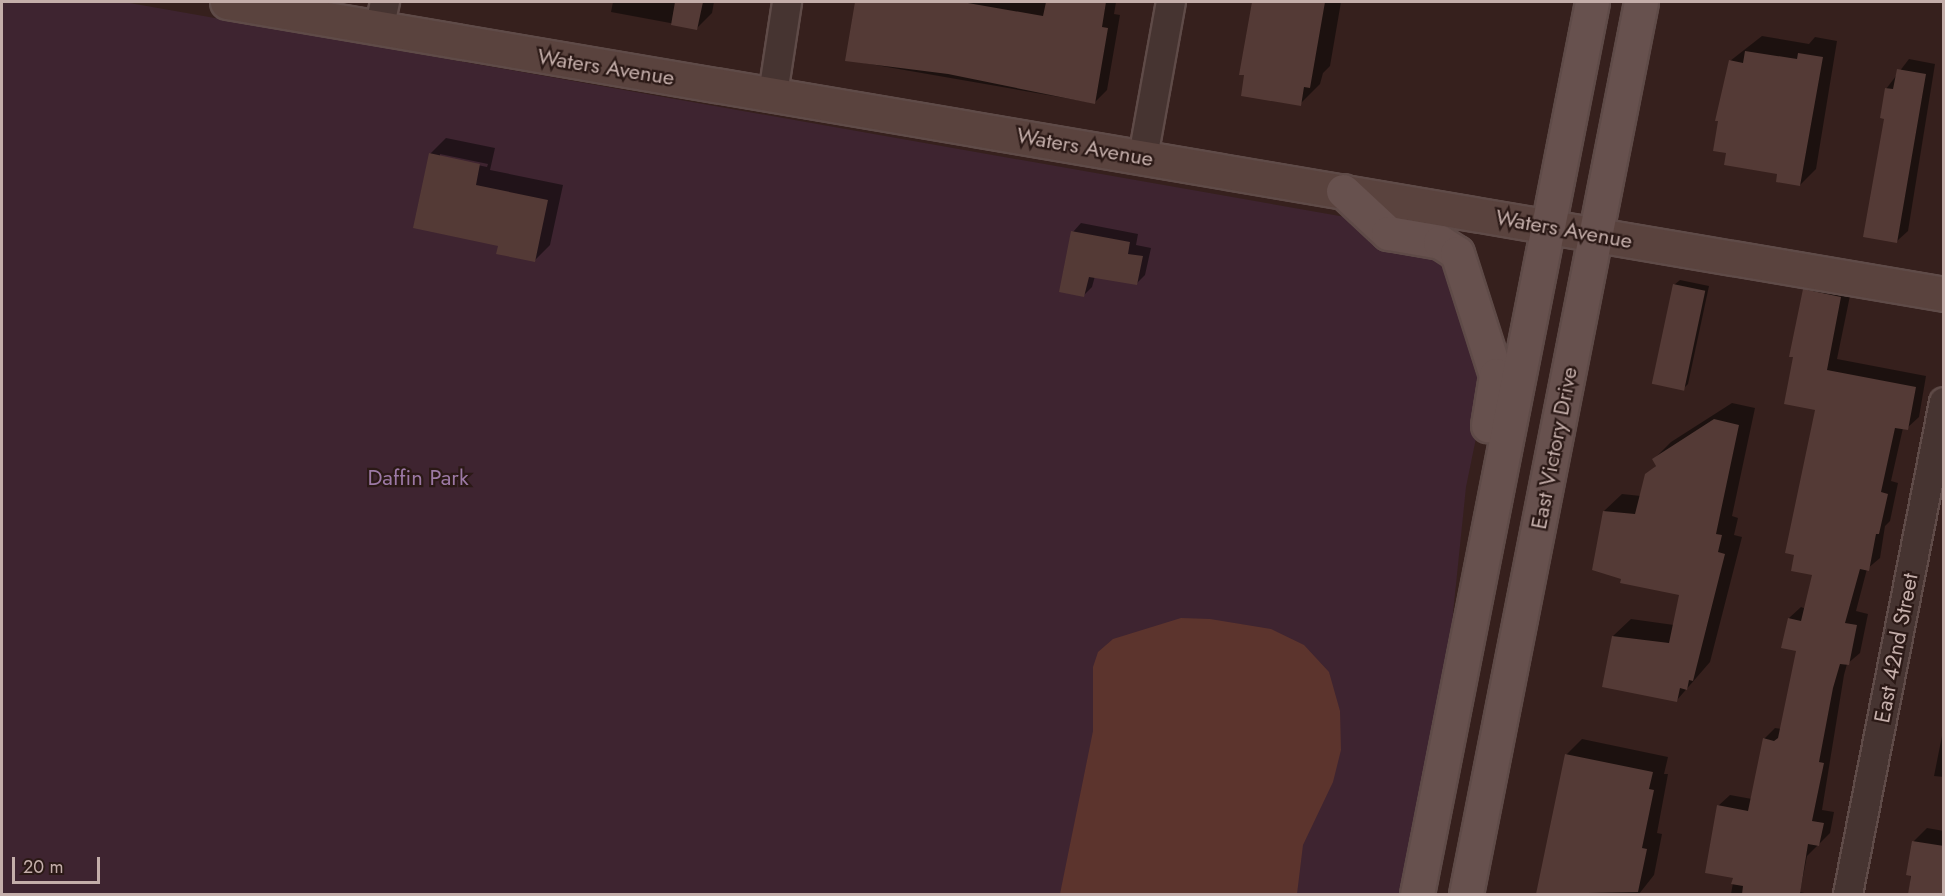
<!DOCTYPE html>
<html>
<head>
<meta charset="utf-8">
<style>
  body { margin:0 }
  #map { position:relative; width:1945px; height:896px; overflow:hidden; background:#36201d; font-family:Jost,sans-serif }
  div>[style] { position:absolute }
  .green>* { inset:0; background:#3e2430 }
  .water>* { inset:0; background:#5c342d }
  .shadow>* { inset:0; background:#0007 }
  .building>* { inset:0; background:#543a36; transform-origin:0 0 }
  .roads { filter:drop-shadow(2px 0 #5f4b48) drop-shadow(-2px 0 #5f4b48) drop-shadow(0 2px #5f4b48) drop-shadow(0 -2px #5f4b48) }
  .street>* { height:28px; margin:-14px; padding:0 14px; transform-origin:14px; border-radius:14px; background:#463431 }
  .secondary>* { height:33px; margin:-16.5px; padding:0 16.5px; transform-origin:16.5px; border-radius:16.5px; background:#5a433e }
  .primary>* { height:33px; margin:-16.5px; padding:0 16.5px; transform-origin:16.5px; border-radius:16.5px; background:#67514e }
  span { translate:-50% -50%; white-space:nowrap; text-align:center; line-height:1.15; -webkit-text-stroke:4.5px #2b1916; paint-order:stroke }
  .street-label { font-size:22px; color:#c4aeaa }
  .park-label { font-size:22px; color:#9c79a5 }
  .frame { position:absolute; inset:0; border:3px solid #c4aeaa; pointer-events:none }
  .scale { position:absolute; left:12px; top:857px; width:88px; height:27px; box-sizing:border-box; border:3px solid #c4aeaa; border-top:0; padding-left:8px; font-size:18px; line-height:21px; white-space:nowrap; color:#c4aeaa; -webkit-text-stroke:4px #2b1916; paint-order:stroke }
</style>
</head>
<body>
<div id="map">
  <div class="green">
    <i style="clip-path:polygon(2px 2px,124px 2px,1351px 218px,1451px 263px,1485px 378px,1483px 404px,1466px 487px,1448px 662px,1401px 894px,2px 894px)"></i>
  </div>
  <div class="water">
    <i style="clip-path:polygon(1181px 618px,1210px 619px,1271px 629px,1304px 645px,1329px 672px,1340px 711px,1341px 750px,1333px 782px,1303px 845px,1297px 894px,1060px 894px,1093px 731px,1093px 667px,1098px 652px,1113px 639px)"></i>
  </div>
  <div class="shadow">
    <i style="clip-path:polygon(613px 2px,714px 2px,712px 13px,697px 28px,611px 12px)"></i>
    <i style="clip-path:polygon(857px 2px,1116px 2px,1114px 14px,1120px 15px,1107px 90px,1094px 103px,847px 60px)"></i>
    <i style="clip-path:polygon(1254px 2px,1341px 2px,1330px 66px,1323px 73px,1320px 84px,1300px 104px,1241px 73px)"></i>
    <i style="clip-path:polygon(1762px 36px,1809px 44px,1815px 37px,1837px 41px,1816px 169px,1800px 185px,1779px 173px,1730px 61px)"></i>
    <i style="clip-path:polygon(1909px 59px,1935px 64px,1908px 231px,1897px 241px,1886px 89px)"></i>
    <i style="clip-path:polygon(evenodd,446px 138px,495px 148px,490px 170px,563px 185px,550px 245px,535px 260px,500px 245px,430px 154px,446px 138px,440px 154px,488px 164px,487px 167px,440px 157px,440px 154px)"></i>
    <i style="clip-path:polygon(1081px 223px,1138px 234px,1136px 245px,1151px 248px,1145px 275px,1137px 283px,1095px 276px,1092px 287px,1084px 295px,1073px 232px)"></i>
    <i style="clip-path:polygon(1815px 279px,1852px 286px,1837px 359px,1926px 376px,1919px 417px,1907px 428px,1903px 428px,1891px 481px,1898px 483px,1890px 521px,1885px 526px,1880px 558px,1867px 569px,1856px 611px,1868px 614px,1860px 653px,1847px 664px,1844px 675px,1822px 810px,1834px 812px,1830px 833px,1807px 856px,1800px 892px,1809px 894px,1731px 894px,1734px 877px,1718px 806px,1730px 795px,1752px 799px,1764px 739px,1775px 728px,1781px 729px,1797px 650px,1789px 618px,1801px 607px,1806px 609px,1814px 574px,1817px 409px,1804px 290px)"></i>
    <i style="clip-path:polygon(1680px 280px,1709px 286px,1688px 384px,1683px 389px,1674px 285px)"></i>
    <i style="clip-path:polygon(1732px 403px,1755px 408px,1732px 516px,1738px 518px,1734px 535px,1742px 537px,1710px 662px,1677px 700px,1613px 636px,1631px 619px,1674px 625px,1681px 594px,1604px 511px,1622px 494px,1641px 496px,1646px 475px,1657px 465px,1653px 460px,1671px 442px)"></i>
    <i style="clip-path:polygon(1944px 726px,1944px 777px,1934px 776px)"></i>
    <i style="clip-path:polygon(1582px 739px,1668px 757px,1664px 774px,1668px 774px,1657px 833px,1662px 834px,1654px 875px,1639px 894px,1539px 894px,1566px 755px)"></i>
    <i style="clip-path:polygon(1927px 828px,1944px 831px,1944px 894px,1909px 894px,1914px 841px)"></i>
  </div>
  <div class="building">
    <i style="clip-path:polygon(675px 2px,703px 2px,697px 30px,671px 25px)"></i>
    <i style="clip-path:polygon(855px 2px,962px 2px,1043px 16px,1046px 2px,1106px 2px,1102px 27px,1108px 28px,1095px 104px,948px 74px,845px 61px)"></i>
    <i style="clip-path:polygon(1252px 2px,1325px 2px,1310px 88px,1304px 87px,1301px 106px,1241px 96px,1244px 75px,1239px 75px)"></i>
    <i style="clip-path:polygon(1745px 51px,1797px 59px,1798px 53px,1823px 57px,1800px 186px,1776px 182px,1777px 174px,1724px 165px,1726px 153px,1713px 151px,1718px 121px,1715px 121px,1729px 60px,1743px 63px)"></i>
    <i style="clip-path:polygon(1897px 69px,1926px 74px,1897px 243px,1863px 237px,1884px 119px,1880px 118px,1885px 88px,1893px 89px)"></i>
    <i style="clip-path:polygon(429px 153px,480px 164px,476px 185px,548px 200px,535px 262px,496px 254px,498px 246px,413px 228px)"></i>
    <i style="clip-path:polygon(1071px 231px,1130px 242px,1128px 254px,1143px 256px,1137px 285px,1089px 277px,1084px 297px,1059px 292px)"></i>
    <i style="left:1673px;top:284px;width:33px;height:102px;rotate:12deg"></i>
    <i style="clip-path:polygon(1803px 289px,1841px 297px,1827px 370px,1916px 387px,1908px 430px,1895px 428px,1881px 492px,1888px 494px,1879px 534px,1876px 534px,1869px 571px,1860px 569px,1845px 623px,1857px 625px,1849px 665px,1840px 664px,1833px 688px,1819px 762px,1824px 763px,1812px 821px,1824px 823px,1819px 846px,1808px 844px,1800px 894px,1742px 894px,1743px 886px,1731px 884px,1733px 878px,1705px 873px,1717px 805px,1748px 811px,1763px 738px,1774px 741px,1778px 738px,1796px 651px,1781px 648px,1788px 618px,1801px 621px,1812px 575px,1791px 571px,1794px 555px,1785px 553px,1815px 410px,1784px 404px,1793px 357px,1789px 357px)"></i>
    <i style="clip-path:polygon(1714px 419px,1739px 425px,1716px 534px,1722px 535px,1718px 552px,1725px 554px,1693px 681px,1689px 680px,1687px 690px,1680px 688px,1677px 702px,1602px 687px,1612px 636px,1669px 643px,1679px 595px,1620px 583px,1621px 579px,1592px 570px,1603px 511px,1635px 514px,1645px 474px,1656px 466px,1652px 459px)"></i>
    <i style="clip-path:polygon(1565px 754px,1653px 772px,1649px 789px,1654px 790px,1642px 848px,1647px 849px,1638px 892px,1536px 894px)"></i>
    <i style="clip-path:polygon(1912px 841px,1944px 846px,1944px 894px,1908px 894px,1911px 876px,1906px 875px)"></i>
  </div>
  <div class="roads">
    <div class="street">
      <i style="left:379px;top:30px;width:29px;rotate:-78deg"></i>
      <i style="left:773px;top:94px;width:93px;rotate:-81.3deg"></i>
      <i style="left:1143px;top:157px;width:158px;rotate:-79.8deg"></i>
      <i style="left:1848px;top:894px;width:501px;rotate:-78.96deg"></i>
    </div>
    <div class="secondary">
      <i style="left:227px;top:2px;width:1742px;rotate:9.65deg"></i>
    </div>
    <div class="primary">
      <i style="left:1343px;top:191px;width:62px;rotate:43deg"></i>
      <i style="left:1388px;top:233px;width:53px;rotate:9.8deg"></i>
      <i style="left:1440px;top:242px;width:20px;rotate:33deg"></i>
      <i style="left:1457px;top:253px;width:128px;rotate:72.3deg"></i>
      <i style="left:1496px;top:375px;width:51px;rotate:99.1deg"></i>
      <i style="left:1417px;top:894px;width:909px;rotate:-78.9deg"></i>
      <i style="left:1466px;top:894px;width:909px;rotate:-78.9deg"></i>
    </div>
  </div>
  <div class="street-label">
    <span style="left:606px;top:67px;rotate:9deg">Waters Avenue</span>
    <span style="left:1085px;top:147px;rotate:10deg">Waters Avenue</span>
    <span style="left:1564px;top:229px;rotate:10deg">Waters Avenue</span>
    <span style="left:1554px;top:448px;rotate:-79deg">East Victory Drive</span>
    <span style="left:1896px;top:648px;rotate:-79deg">East 42nd Street</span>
  </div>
  <div class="park-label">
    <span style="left:418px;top:478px">Daffin Park</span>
  </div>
  <div class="frame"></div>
  <div class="scale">20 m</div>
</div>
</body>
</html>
